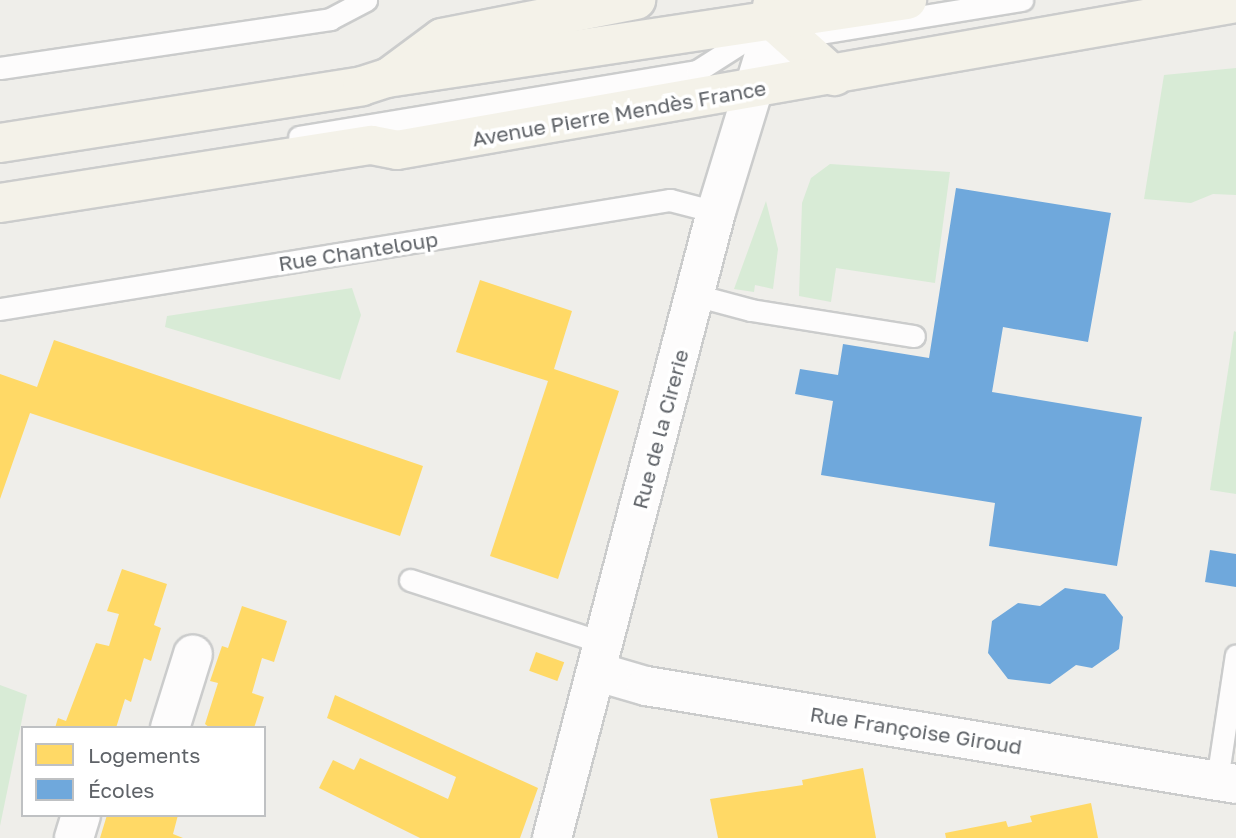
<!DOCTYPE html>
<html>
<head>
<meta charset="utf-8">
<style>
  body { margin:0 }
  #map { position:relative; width:1236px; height:838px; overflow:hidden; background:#efeeea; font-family:"Golos Text",sans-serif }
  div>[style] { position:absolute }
  .green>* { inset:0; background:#d8ebd6 }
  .homes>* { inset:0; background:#ffd966; transform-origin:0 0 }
  .schools>* { inset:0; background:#6fa8dc }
  .roads { filter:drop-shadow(2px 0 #cbcccc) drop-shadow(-2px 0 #cbcccc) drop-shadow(0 2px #cbcccc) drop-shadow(0 -2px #cbcccc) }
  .service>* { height:21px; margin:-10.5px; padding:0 10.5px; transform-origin:10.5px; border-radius:10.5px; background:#fdfcfc }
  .minor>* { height:38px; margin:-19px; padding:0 19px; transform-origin:19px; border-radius:19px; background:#fdfcfc }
  .primary>* { height:38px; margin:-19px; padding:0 19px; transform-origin:19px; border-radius:19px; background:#f4f2e9 }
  span { translate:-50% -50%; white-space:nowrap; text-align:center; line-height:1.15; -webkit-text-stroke:7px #fff; paint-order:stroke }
  .street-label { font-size:21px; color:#5f6368 }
  .legend { position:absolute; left:21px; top:726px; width:245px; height:91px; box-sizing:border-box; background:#fff; border:2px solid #bfc1c3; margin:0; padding:9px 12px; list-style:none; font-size:21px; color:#5f6368 }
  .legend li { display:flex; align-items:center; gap:14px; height:35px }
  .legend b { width:35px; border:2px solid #bfc1c3 }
</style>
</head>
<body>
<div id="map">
  <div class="green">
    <i style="clip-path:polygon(1236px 68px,1236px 195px,1213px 194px,1191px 203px,1144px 199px,1164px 75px)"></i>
    <i style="clip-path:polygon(830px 164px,950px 172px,935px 283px,836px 268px,831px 302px,799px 296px,802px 203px,811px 178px)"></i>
    <i style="clip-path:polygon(766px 201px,778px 249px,773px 289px,755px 285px,754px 292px,734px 289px)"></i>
    <i style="clip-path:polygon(352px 288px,361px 315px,340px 380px,165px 327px,167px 316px)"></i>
    <i style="clip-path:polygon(1234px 331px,1236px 332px,1236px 494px,1210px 490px)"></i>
    <i style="clip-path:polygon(0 685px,27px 695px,0 826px)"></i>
  </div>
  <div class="homes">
    <i style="clip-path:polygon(480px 280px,572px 311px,554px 369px,619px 391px,558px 579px,490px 556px,548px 381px,456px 352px)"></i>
    <i style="clip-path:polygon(54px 340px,423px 466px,400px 536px,30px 413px,0 499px,0 374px,37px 387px)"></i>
    <i style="clip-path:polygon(122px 569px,167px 584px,154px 625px,161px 628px,151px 661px,144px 658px,131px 702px,125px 699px,116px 728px,55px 728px,58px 718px,66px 721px,96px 643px,109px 646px,119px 614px,107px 611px)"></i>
    <i style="clip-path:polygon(242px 606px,287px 621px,274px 662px,262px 658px,252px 693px,264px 697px,254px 728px,210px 728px,205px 724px,218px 683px,210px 681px,222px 646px,228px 648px)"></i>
    <i style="left:536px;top:652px;width:30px;height:20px;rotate:20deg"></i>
    <i style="clip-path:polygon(335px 695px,538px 788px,520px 838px,420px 838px,319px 788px,333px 760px,354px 770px,360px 758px,448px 799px,456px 777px,327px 718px)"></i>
    <i style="clip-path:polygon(863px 768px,876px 838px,718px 838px,710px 799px,803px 785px,802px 780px)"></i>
    <i style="clip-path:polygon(1091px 803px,1098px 838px,946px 838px,945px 833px,1006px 821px,1008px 827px,1032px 822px,1030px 816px)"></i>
    <i style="clip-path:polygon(107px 815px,178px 815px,173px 834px,183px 838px,100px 838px)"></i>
  </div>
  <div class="schools">
    <i style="clip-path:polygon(956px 188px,1111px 213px,1088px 342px,1003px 327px,992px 392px,1142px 417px,1117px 566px,989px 546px,995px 503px,821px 475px,833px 401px,795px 394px,800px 369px,838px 375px,843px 344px,929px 358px)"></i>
    <i style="clip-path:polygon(1210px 550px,1236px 554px,1236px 587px,1205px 582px)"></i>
    <i style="clip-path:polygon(1065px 588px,1105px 594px,1123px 617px,1119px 649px,1092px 668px,1076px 665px,1050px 684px,1008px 679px,988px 653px,992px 621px,1018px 603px,1040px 606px)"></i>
  </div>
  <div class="roads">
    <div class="service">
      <i style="left:0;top:68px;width:334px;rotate:-8.4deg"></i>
      <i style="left:330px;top:19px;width:41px;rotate:-27.8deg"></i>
      <i style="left:762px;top:82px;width:71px;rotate:-42.7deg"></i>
      <i style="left:814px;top:34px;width:211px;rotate:-9.3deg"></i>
      <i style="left:299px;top:137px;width:403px;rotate:-9.4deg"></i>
      <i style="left:697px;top:71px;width:76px;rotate:-32.6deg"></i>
      <i style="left:695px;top:295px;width:58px;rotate:15deg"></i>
      <i style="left:751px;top:310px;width:165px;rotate:9.1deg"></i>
      <i style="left:0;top:309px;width:679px;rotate:-9.24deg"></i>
      <i style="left:670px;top:200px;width:48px;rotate:14.6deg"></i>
      <i style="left:410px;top:580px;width:204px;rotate:18deg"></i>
      <i style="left:1217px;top:780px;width:126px;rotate:-81.4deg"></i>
    </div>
    <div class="minor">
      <i style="left:598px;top:672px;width:50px;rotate:16.3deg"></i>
      <i style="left:646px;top:686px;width:598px;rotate:9.43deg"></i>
      <i style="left:170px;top:728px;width:77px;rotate:-72.7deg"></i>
      <i style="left:74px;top:838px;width:24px;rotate:-73deg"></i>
      <i style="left:552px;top:838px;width:647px;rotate:-75.32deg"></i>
      <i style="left:716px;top:212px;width:199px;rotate:-73deg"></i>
    </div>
    <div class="primary">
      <i style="left:772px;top:6px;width:16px;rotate:83deg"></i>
      <i style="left:774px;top:22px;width:81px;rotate:42deg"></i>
      <i style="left:392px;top:75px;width:62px;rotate:-36.5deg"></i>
      <i style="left:442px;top:38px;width:198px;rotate:-11.1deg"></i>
      <i style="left:0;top:143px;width:366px;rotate:-8.9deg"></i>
      <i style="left:362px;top:86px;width:26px;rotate:-18deg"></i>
      <i style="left:387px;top:78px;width:526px;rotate:-8.53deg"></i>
      <i style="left:0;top:203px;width:376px;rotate:-8.9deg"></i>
      <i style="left:372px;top:145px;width:25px;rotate:11deg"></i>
      <i style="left:397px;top:150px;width:852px;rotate:-9.94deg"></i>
    </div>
  </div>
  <div class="street-label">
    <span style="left:619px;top:113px;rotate:-10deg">Avenue Pierre Mendès France</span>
    <span style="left:358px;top:251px;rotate:-9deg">Rue Chanteloup</span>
    <span style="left:660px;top:429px;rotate:-75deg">Rue de la Cirerie</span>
    <span style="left:916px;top:730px;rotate:9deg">Rue Françoise Giroud</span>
  </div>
  <ul class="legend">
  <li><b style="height:19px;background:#ffd966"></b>Logements</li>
  <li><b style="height:19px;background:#6fa8dc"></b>Écoles</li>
  </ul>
</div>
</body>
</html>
